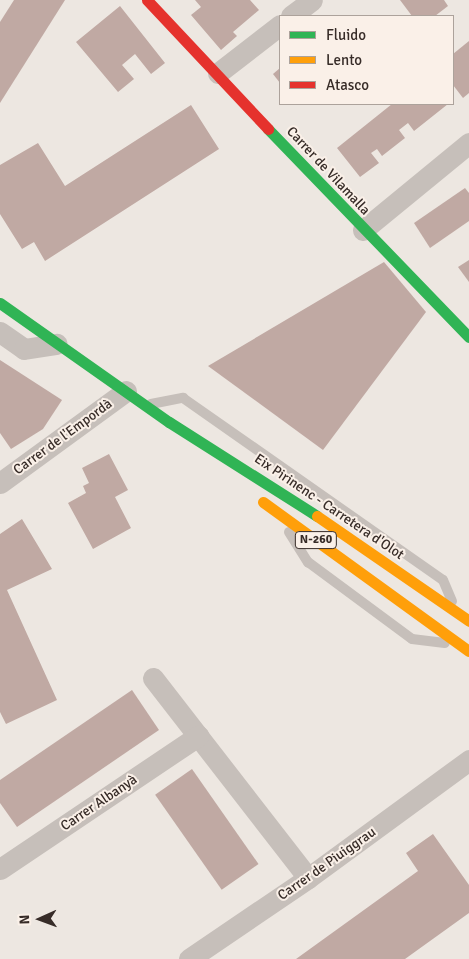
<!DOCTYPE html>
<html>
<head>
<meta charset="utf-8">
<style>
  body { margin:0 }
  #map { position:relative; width:469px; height:959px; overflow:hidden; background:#ede7e1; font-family:Signika,sans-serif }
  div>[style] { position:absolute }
  .building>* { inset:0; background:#c0a9a3; transform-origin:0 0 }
  .lane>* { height:10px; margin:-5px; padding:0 5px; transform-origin:5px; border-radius:5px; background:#c6bfba }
  .street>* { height:21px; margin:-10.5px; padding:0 10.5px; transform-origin:10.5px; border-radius:10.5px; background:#c6bfba }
  .fast>* { height:11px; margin:-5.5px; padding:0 5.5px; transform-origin:5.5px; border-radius:5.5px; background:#30b455 }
  .slow>* { height:11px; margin:-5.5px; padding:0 5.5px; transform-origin:5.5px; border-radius:5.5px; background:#ff9f0a }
  .jam>* { height:11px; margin:-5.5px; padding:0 5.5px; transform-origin:5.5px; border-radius:5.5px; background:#e5322d }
  span { translate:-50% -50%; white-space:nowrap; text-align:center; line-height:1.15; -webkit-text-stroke:4px #faf0e8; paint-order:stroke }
  .shield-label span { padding:1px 4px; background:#faf0e8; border:1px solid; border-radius:4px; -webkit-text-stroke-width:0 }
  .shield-label { font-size:12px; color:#372c28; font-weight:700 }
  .street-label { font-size:14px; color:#372c28 }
  .legend { position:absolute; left:279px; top:15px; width:175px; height:90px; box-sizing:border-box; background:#faf0e8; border:1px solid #aca29b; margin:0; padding:6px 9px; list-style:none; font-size:15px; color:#372c28 }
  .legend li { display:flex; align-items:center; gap:10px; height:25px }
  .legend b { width:25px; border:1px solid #aca29b }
  .north { position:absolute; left:15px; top:894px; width:50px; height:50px; -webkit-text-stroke:4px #faf0e8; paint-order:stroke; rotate:268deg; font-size:14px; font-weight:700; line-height:20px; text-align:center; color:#372c28 }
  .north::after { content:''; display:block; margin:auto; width:18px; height:22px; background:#372c28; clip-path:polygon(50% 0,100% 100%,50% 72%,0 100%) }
</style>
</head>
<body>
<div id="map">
  <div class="building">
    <i style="clip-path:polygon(14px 0,65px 0,0 103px,0 22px)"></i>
    <i style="clip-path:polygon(195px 0,250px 0,259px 10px,233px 32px,237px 36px,221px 50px,191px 15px,201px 7px)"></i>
    <i style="clip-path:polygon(400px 0,444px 0,448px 6px,435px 16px,412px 16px)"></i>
    <i style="clip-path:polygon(120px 6px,165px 63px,151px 74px,135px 54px,122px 65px,134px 79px,118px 92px,76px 42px)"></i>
    <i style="clip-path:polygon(469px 41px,469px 93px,463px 98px,453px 85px,453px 54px)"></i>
    <i style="clip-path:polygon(280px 68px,280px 83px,273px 74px)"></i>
    <i style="clip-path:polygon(392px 104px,448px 104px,414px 131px,408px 123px,399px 130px,405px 138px,382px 156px,377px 149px,371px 153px,379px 163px,360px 177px,337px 148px)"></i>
    <i style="clip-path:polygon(191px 105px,219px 149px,45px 261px,34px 242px,22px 249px,0 214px,0 165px,38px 143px,65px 186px)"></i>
    <i style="clip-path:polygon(465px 188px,469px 193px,469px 221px,430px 248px,414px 223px)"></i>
    <i style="clip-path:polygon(469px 260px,469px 282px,458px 267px)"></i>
    <i style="clip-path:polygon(384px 262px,426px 312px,323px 450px,208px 366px)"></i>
    <i style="clip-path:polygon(0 360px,62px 400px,43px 429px,11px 449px,0 433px)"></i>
    <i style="clip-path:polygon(109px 454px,128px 490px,115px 497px,131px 528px,93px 549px,68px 503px,86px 493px,83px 486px,89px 483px,82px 468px)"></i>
    <i style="clip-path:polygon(22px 519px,52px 569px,7px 590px,57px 700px,6px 724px,0 712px,0 534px)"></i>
    <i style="clip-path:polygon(132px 690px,159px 730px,17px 827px,0 803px,0 780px)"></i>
    <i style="left:192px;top:769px;width:116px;height:45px;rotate:55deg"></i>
    <i style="clip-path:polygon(433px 834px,469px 885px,469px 913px,405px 959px,296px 959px,418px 871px,406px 853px)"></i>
  </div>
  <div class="lane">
    <i style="left:151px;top:404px;width:33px;rotate:-11deg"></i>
    <i style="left:183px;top:398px;width:317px;rotate:35deg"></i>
    <i style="left:443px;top:580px;width:23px;rotate:67deg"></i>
    <i style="left:289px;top:532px;width:36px;rotate:58deg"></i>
    <i style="left:308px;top:562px;width:129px;rotate:36.5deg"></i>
    <i style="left:412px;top:639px;width:33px;rotate:7deg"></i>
  </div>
  <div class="street">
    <i style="left:291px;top:16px;width:26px;rotate:-37deg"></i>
    <i style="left:218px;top:73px;width:78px;rotate:-37.7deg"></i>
    <i style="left:363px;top:230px;width:137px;rotate:-39.4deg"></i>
    <i style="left:0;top:332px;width:29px;rotate:35deg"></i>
    <i style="left:24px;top:349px;width:33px;rotate:-9deg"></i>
    <i style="left:0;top:483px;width:156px;rotate:-36.1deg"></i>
    <i style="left:153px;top:678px;width:253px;rotate:52.2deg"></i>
    <i style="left:0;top:869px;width:239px;rotate:-33.9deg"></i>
    <i style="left:189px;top:959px;width:144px;rotate:-34.2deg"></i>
    <i style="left:308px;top:878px;width:200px;rotate:-36.2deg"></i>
  </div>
  <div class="fast">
    <i style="left:268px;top:129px;width:289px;rotate:46deg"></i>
    <i style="left:0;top:303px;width:207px;rotate:35.2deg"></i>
    <i style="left:169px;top:422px;width:175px;rotate:32.4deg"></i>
  </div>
  <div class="slow">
    <i style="left:263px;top:502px;width:254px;rotate:35.9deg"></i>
    <i style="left:317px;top:516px;width:185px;rotate:34.6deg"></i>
  </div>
  <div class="jam">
    <i style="left:147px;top:0;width:177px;rotate:46.8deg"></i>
  </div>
  <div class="shield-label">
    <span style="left:316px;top:540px">N-260</span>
  </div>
  <div class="street-label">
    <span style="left:328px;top:171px;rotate:47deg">Carrer de Vilamalla</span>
    <span style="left:63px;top:437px;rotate:-36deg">Carrer de l'Empordà</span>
    <span style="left:329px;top:507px;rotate:34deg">Eix Pirinenc - Carretera d'Olot</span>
    <span style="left:99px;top:803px;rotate:-34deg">Carrer Albanyà</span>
    <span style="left:327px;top:864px;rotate:-35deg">Carrer de Piuiggrau</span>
  </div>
  <ul class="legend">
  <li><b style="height:6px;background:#30b455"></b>Fluido</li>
  <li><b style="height:6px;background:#ff9f0a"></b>Lento</li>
  <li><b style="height:6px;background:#e5322d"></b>Atasco</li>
  </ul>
  <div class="north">N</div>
</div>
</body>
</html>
